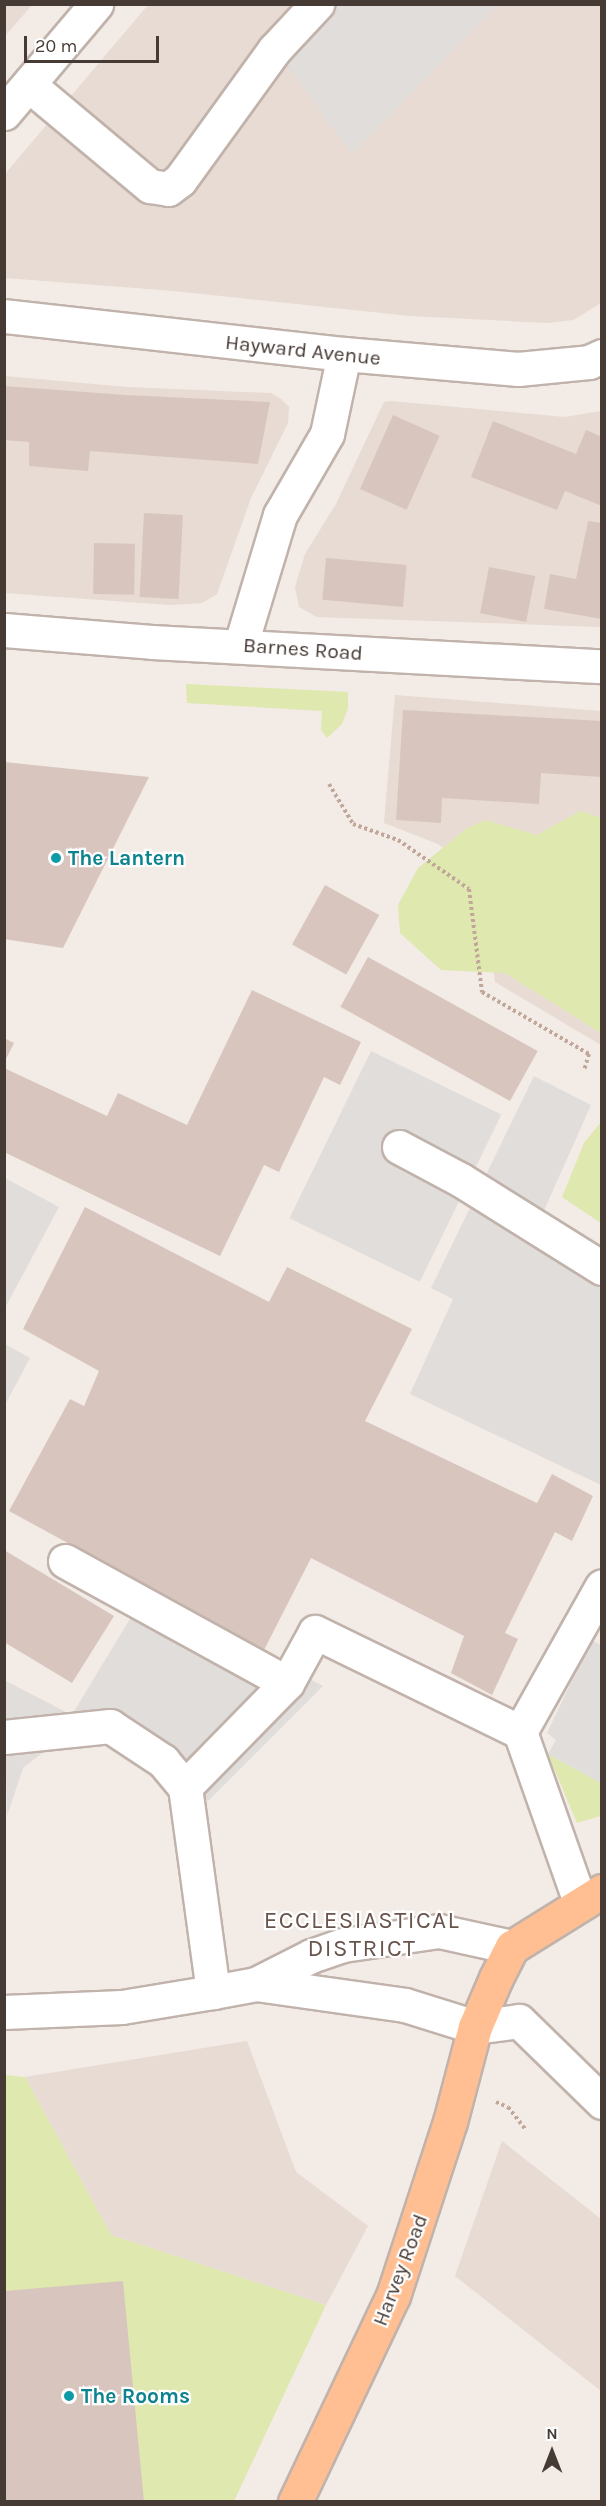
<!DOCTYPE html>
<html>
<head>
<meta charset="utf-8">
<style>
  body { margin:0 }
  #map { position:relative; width:606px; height:2506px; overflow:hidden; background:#f3ebe6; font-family:Karla,sans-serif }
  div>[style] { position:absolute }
  .residential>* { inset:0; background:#e7dbd3 }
  .green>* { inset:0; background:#dfe8ae }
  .parking>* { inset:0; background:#e1dddb; transform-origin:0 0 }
  .building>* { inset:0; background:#d8c6be; transform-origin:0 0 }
  .path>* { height:4px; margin-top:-2px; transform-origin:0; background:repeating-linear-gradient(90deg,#c0a799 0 3px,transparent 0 6px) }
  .roads { filter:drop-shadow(2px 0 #c1b3ab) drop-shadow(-2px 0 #c1b3ab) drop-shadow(0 2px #c1b3ab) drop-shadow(0 -2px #c1b3ab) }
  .minor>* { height:33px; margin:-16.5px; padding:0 16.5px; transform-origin:16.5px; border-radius:16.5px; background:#fff }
  .major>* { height:33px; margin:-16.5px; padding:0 16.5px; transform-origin:16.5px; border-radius:16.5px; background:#ffbf92 }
  .dots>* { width:16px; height:16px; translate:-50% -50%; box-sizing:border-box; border:3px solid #fff; border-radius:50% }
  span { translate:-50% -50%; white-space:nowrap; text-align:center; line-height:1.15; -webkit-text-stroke:4.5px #fff; paint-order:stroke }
  .street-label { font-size:21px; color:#463a35 }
  .culture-label { font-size:21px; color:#0d838f; font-weight:700 }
  .left { translate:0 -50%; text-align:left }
  .quarter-label { font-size:24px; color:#69544c; letter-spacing:1.5px }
  .frame { position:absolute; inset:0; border:6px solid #463a35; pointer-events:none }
  .north { position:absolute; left:522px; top:2422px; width:60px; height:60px; -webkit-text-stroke:4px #fff; paint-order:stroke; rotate:0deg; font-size:16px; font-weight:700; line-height:24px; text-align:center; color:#463a35 }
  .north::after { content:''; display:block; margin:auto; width:21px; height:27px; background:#463a35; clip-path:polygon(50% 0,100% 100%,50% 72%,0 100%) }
  .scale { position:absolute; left:24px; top:36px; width:135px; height:27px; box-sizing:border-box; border:3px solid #463a35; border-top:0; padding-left:8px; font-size:18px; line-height:21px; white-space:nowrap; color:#463a35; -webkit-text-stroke:4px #fff; paint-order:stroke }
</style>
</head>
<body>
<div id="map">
  <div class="residential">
    <i style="clip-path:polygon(5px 4px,32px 5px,5px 36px,4px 5px)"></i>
    <i style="clip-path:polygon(148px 5px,601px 5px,601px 303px,573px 320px,547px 323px,410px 316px,174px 291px,5px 278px,5px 174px)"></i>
    <i style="clip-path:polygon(4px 376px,127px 387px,271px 393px,281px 399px,289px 407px,288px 423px,251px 498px,217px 594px,202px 603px,169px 605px,5px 593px)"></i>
    <i style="clip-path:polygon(391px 401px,565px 417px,601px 411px,601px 627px,317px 617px,299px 607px,295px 587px,305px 554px,336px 504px,384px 402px)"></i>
    <i style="clip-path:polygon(395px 695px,601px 711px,601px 1045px,495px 982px,480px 877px,438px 844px,384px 823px)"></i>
    <i style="clip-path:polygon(247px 2041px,296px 2172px,368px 2226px,326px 2305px,111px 2235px,25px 2077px)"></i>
    <i style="clip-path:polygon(502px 2141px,601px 2219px,601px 2391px,455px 2276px)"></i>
  </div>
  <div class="green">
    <i style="clip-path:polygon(186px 684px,348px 692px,348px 708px,342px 724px,327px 738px,321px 730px,322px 711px,187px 703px)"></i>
    <i style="clip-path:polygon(580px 811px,601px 818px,601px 1033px,505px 973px,441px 970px,400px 933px,398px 905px,418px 868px,466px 829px,485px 820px,537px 835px)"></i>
    <i style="clip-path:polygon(601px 1122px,602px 1223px,601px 1223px,562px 1197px,584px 1143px)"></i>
    <i style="clip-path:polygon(548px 1754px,601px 1783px,601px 1816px,577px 1823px)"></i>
    <i style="clip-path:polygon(5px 2075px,25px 2077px,111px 2235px,326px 2305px,234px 2501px,5px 2502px)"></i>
  </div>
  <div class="parking">
    <i style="clip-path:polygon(317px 5px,497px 5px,352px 154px,275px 49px)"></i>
    <i style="left:371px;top:1051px;width:145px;height:186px;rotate:26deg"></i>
    <i style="clip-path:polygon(534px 1076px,591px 1105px,542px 1215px,601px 1252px,601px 1485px,410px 1394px,453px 1299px,431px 1288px)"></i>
    <i style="clip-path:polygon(5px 1178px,59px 1207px,5px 1308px)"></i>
    <i style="clip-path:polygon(5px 1344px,30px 1358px,5px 1405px)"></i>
    <i style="clip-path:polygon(145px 1594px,323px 1686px,208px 1801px,73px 1713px)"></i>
    <i style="clip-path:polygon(591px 1640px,601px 1645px,601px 1783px,548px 1754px,556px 1740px,547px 1733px)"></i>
    <i style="clip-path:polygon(4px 1680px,64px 1711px,70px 1747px,42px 1753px,23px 1768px,7px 1816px)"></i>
  </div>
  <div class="building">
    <i style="clip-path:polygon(4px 386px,125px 395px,270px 402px,258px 464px,90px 451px,88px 471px,29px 466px,29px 442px,4px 440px)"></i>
    <i style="left:393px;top:415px;width:51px;height:81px;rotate:24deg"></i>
    <i style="clip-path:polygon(493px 421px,576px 454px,586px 430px,602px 437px,602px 506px,565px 491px,557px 510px,471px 477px)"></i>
    <i style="left:144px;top:513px;width:39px;height:84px;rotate:3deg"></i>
    <i style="clip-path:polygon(588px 521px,602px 523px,602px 619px,544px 609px,550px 574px,576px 579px)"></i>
    <i style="left:94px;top:543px;width:41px;height:51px;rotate:1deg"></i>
    <i style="left:326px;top:558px;width:81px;height:42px;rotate:5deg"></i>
    <i style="left:489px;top:567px;width:47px;height:47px;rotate:11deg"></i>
    <i style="clip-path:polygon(403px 710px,602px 721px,602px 777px,541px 773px,539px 804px,442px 798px,441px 823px,396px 820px)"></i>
    <i style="clip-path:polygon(4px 762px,149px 777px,63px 948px,4px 939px)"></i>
    <i style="left:325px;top:885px;width:62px;height:68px;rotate:29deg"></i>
    <i style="left:368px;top:957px;width:194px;height:57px;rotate:29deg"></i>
    <i style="clip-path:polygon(252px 990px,361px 1042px,340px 1085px,324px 1077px,279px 1172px,264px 1165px,220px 1256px,4px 1152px,4px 1068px,107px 1116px,118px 1093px,187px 1125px)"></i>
    <i style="clip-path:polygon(4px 1038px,14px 1043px,4px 1063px)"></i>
    <i style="clip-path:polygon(85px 1207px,269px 1302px,287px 1267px,412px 1329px,365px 1421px,537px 1503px,552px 1474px,593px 1496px,572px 1541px,555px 1532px,505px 1633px,518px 1639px,492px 1695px,451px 1673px,464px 1636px,311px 1558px,264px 1650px,9px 1511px,70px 1399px,84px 1406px,99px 1371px,23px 1329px)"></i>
    <i style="clip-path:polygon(4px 1550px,114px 1616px,72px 1683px,4px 1642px)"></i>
    <i style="clip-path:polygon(123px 2281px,144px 2502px,4px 2502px,4px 2291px)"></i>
  </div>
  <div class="path">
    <i style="left:329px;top:784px;width:47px;rotate:59deg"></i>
    <i style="left:353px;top:824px;width:48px;rotate:19.6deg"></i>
    <i style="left:398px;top:840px;width:86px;rotate:34.6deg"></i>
    <i style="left:469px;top:889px;width:104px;rotate:82.8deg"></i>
    <i style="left:482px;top:992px;width:124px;rotate:30.1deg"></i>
    <i style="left:589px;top:1054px;width:17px;rotate:107deg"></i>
    <i style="left:496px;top:2102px;width:13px;rotate:23deg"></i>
    <i style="left:508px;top:2107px;width:28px;rotate:52deg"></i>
  </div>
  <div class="roads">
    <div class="minor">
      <i style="left:29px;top:85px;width:158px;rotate:39.9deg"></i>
      <i style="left:150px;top:186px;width:18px;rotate:9deg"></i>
      <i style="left:168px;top:189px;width:15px;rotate:-37deg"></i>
      <i style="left:180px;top:180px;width:162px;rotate:-54.1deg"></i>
      <i style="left:275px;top:49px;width:62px;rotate:-47deg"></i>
      <i style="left:4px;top:113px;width:143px;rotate:-49.8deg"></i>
      <i style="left:4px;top:316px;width:342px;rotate:6.4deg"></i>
      <i style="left:344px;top:354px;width:175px;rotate:4.9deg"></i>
      <i style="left:518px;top:369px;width:71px;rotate:-5.6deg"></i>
      <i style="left:589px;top:362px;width:14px;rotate:-25deg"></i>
      <i style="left:4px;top:630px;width:148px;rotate:4.6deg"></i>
      <i style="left:152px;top:642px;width:451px;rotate:3.1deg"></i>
      <i style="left:241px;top:644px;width:135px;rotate:-73.2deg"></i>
      <i style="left:280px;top:515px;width:94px;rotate:-59.9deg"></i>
      <i style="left:327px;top:434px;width:82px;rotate:-78deg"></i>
      <i style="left:399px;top:1147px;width:70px;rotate:28deg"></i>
      <i style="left:461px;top:1180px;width:166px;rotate:32deg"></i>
      <i style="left:65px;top:1561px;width:253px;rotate:28.8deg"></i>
      <i style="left:287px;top:1683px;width:58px;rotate:-61.2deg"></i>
      <i style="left:315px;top:1632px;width:228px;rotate:26deg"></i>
      <i style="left:4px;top:1737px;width:107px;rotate:-5.9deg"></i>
      <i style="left:110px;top:1726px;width:64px;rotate:33.4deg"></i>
      <i style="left:163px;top:1761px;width:34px;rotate:50deg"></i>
      <i style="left:185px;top:1787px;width:207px;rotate:82.2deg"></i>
      <i style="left:185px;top:1787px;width:146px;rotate:-45.6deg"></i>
      <i style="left:580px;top:1902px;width:180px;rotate:-109.4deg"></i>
      <i style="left:520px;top:1732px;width:167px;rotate:-60.7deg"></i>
      <i style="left:256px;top:1984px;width:150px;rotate:8deg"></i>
      <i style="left:405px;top:2005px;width:73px;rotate:17.4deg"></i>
      <i style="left:475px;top:2027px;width:44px;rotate:-7.8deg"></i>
      <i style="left:519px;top:2021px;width:116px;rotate:44.3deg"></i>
      <i style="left:4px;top:2012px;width:118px;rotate:-2.4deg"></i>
      <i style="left:122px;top:2007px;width:92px;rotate:-9.4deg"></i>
      <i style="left:213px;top:1992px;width:44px;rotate:-10.5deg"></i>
      <i style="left:256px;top:1984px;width:62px;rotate:-27deg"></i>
      <i style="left:311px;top:1956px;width:34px;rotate:-19deg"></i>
      <i style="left:343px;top:1945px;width:97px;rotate:-8.3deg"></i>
      <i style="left:439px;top:1931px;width:75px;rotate:12.4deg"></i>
    </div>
    <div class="major">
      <i style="left:295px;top:2502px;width:228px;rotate:-64.6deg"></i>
      <i style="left:393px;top:2296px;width:183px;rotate:-71.9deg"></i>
      <i style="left:450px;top:2122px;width:98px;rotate:-75.3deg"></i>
      <i style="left:475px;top:2027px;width:53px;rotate:-66.8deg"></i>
      <i style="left:496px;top:1978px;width:35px;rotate:-63deg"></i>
      <i style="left:512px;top:1947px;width:106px;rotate:-31.9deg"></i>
    </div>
  </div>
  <div class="dots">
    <i style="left:56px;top:858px;background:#0f9aa8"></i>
    <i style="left:69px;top:2396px;background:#0f9aa8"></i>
  </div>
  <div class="street-label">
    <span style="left:303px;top:350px;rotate:6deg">Hayward Avenue</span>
    <span style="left:303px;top:649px;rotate:4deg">Barnes Road</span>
    <span style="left:400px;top:2270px;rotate:-69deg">Harvey Road</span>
  </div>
  <div class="culture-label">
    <span class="left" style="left:68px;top:858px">The Lantern</span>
    <span class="left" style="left:81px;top:2396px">The Rooms</span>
  </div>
  <div class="quarter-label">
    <span style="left:362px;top:1935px">ECCLESIASTICAL<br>DISTRICT</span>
  </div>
  <div class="frame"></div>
  <div class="north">N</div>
  <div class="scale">20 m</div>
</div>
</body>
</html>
